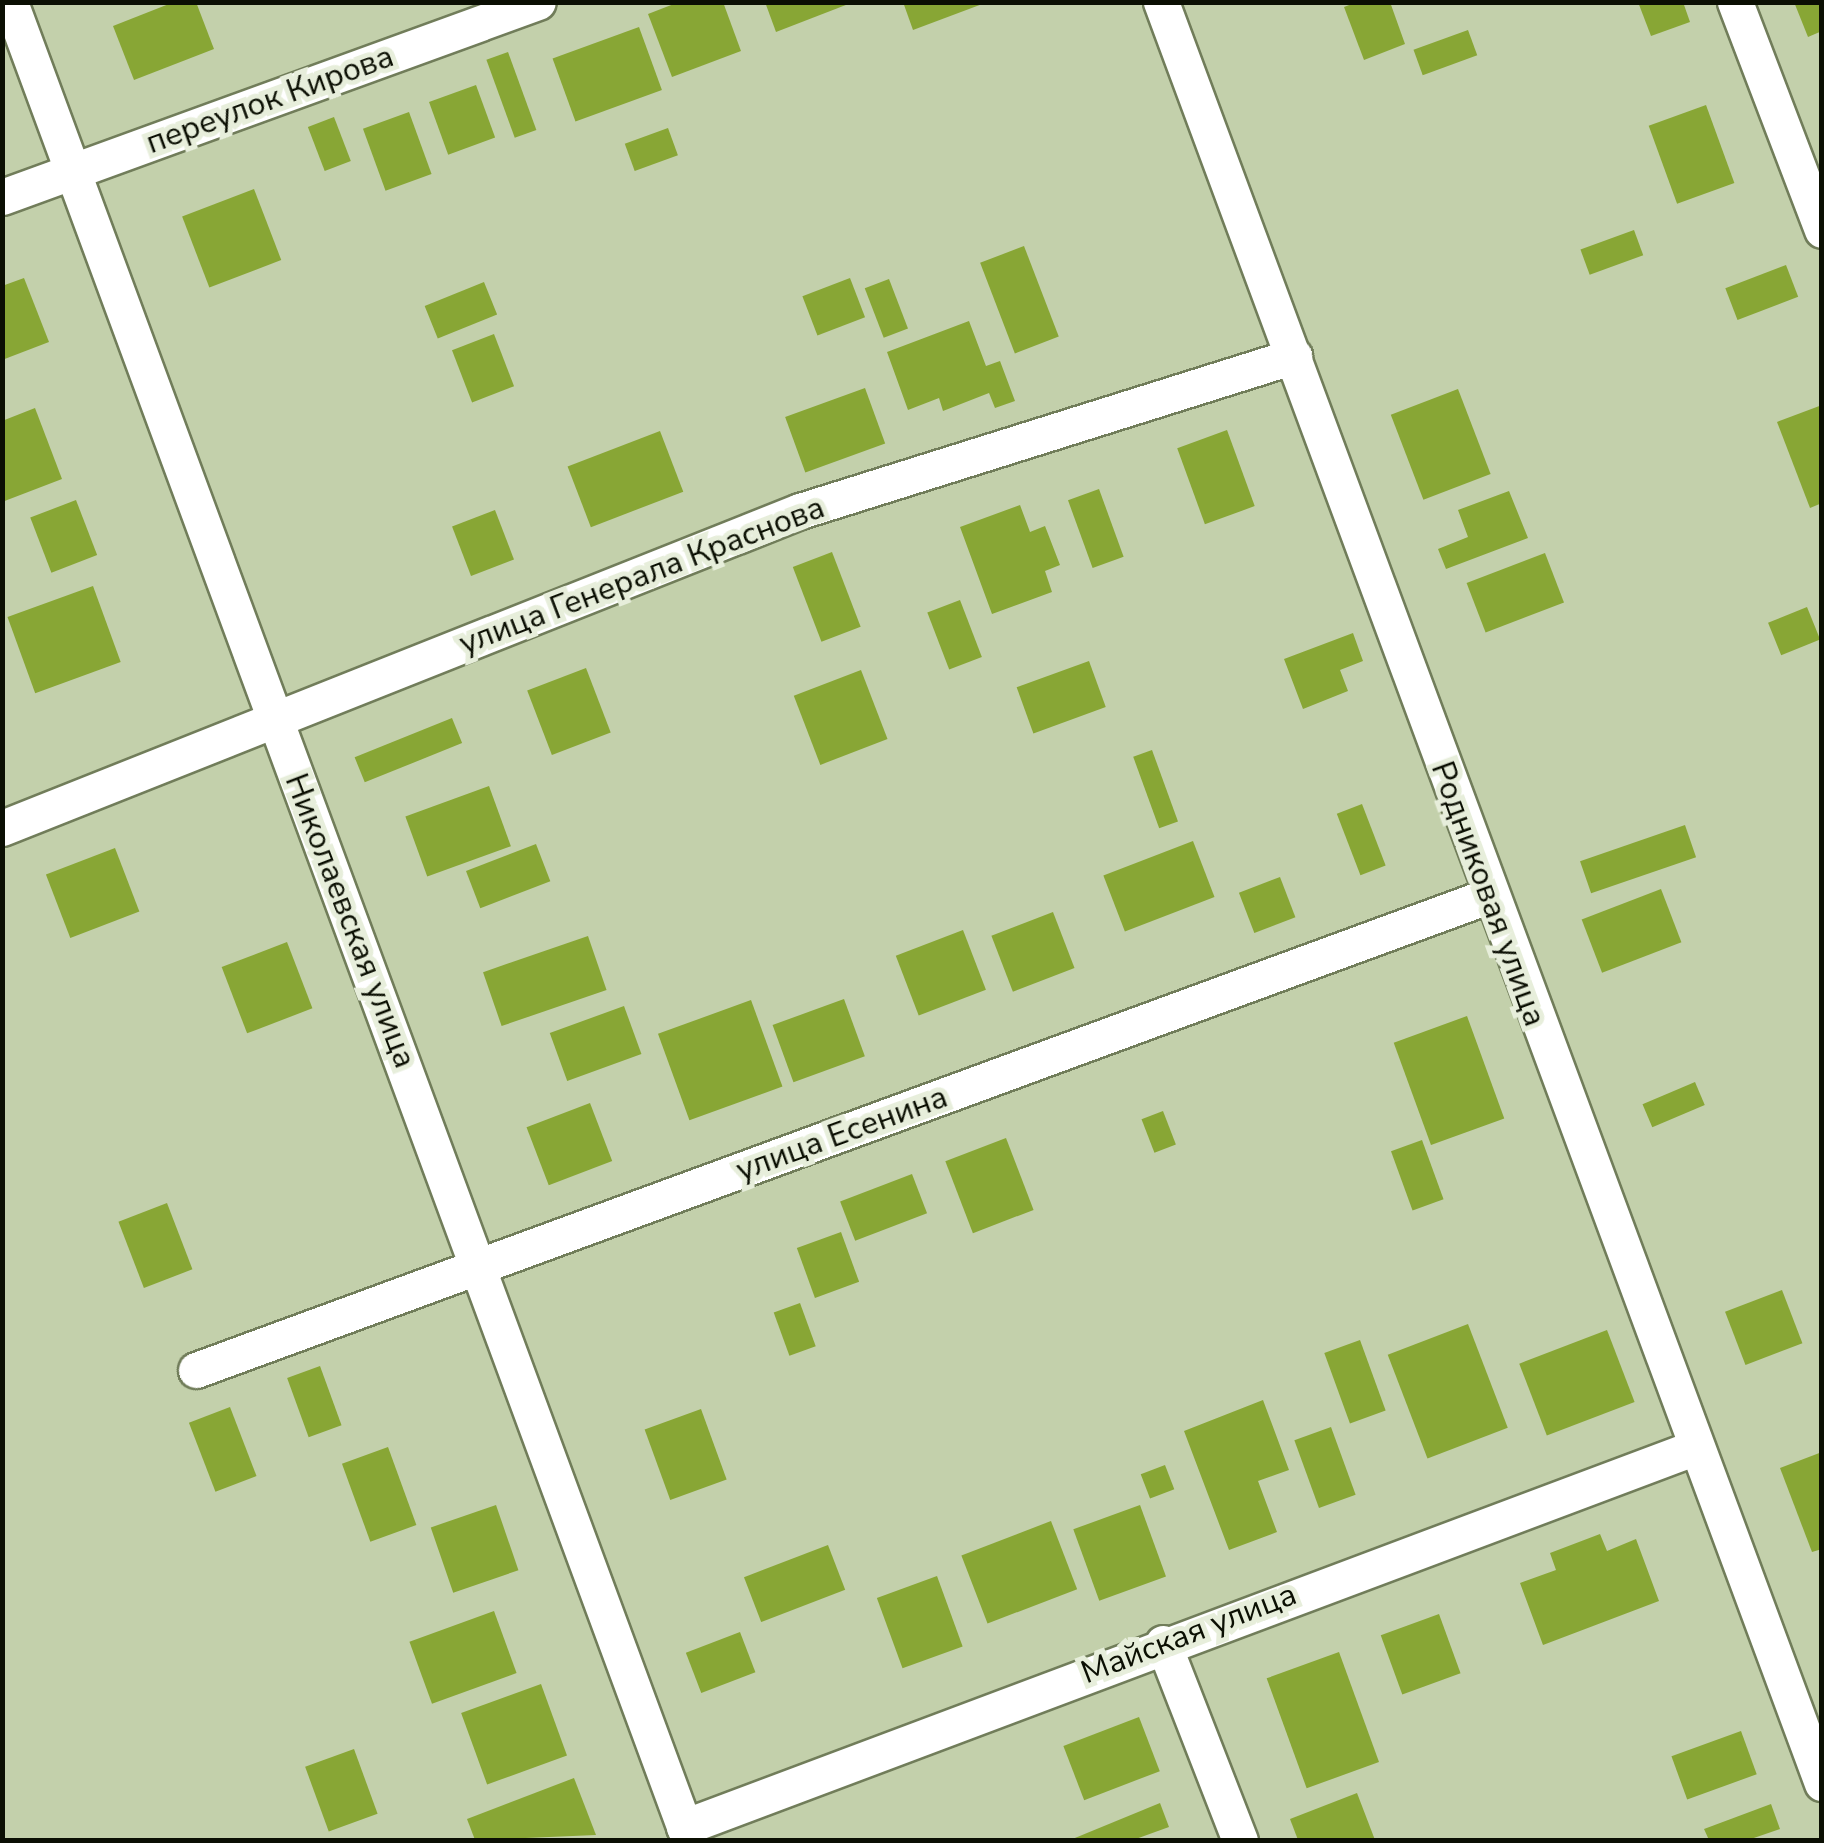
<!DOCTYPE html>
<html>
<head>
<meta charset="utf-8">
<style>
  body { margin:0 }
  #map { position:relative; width:1824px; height:1843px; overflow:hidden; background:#c3d0ab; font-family:"Nunito Sans",sans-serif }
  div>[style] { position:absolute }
  .building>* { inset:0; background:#88a635; transform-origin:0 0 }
  .roads { filter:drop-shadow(2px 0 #717d5a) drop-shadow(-2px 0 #717d5a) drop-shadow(0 2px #717d5a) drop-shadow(0 -2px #717d5a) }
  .minor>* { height:35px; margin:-17.5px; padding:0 17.5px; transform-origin:17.5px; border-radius:17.5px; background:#fff }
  span { translate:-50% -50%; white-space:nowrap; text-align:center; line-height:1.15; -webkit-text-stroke:10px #e7eedb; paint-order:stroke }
  .street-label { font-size:32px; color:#0b0f03 }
  .frame { position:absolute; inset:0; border:5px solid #0b0f03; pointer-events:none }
</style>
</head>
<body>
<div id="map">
  <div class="building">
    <i style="clip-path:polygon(174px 2px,196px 2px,214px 49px,134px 80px,113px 26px)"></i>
    <i style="clip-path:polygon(679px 2px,723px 2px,741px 51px,672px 77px,648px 14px)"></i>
    <i style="clip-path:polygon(765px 2px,851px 2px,851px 3px,776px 32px)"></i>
    <i style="clip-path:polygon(903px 2px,985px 2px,985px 3px,913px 30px)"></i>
    <i style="clip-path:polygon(1357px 2px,1390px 2px,1405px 44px,1364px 60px,1344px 7px)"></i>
    <i style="clip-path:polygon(1638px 2px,1683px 2px,1690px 22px,1651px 36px)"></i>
    <i style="clip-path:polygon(1794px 2px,1822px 2px,1822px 31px,1808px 37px)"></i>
    <i style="left:639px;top:27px;width:67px;height:92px;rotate:70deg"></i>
    <i style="left:1468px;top:30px;width:27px;height:58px;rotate:70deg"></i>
    <i style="left:508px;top:52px;width:83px;height:23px;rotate:70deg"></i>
    <i style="left:476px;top:85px;width:56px;height:50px;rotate:70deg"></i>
    <i style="left:1706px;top:105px;width:83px;height:61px;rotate:70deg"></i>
    <i style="left:409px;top:112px;width:66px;height:49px;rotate:70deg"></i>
    <i style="left:334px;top:117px;width:47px;height:28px;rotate:69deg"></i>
    <i style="left:668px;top:128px;width:29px;height:46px;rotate:70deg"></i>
    <i style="left:254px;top:189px;width:76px;height:77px;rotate:69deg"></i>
    <i style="left:1634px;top:230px;width:27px;height:57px;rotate:70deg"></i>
    <i style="left:1024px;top:246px;width:97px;height:47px;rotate:69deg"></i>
    <i style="left:1786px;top:265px;width:34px;height:65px;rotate:69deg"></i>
    <i style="clip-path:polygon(24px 278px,49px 342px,2px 360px,2px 286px)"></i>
    <i style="left:850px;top:278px;width:42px;height:51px;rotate:69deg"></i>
    <i style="left:889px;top:279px;width:53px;height:26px;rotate:69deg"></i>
    <i style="left:484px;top:282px;width:35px;height:64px;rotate:68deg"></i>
    <i style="clip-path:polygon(969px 321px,986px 366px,1000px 361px,1015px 401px,995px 408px,989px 393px,943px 411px,939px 398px,908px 410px,887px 352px)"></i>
    <i style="left:494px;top:334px;width:56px;height:45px;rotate:69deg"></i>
    <i style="left:865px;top:388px;width:59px;height:85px;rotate:70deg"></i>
    <i style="left:1458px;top:389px;width:91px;height:72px;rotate:69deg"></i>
    <i style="clip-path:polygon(1822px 405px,1822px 503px,1810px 508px,1777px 422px)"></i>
    <i style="clip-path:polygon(35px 408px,62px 479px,2px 502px,2px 421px)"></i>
    <i style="left:1227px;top:430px;width:81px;height:53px;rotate:70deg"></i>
    <i style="left:660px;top:431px;width:65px;height:99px;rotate:69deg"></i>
    <i style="left:1099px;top:489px;width:72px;height:33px;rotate:70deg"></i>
    <i style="clip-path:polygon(1509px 491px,1528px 538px,1446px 569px,1438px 549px,1468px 537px,1458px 510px)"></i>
    <i style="left:76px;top:500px;width:59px;height:49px;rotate:69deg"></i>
    <i style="clip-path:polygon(1020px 505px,1030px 532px,1045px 526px,1060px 565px,1045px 571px,1052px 592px,992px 614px,960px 527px)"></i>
    <i style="left:495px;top:510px;width:53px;height:46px;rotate:69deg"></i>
    <i style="left:832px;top:552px;width:80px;height:42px;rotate:69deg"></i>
    <i style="left:1545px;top:553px;width:53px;height:84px;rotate:69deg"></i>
    <i style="left:93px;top:586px;width:81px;height:91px;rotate:70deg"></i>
    <i style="left:960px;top:600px;width:61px;height:35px;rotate:69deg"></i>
    <i style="left:1807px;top:607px;width:35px;height:42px;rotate:68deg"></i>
    <i style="clip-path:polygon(1353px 633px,1363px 661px,1340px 670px,1348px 691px,1303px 709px,1284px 659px)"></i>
    <i style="left:1089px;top:661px;width:49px;height:77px;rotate:70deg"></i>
    <i style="left:586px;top:668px;width:69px;height:63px;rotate:69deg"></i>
    <i style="left:861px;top:670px;width:74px;height:72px;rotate:69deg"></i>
    <i style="left:452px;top:718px;width:27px;height:105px;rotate:68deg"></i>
    <i style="left:1152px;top:750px;width:76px;height:20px;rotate:70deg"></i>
    <i style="left:489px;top:786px;width:64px;height:89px;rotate:70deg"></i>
    <i style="left:1362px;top:804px;width:66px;height:27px;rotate:69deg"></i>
    <i style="left:1685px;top:825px;width:34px;height:111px;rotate:71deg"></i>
    <i style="left:1193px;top:841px;width:60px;height:96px;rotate:69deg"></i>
    <i style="left:536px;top:844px;width:40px;height:75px;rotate:69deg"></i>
    <i style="left:115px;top:848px;width:68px;height:74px;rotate:69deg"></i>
    <i style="left:1280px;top:877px;width:43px;height:44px;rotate:69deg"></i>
    <i style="left:1661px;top:889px;width:57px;height:85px;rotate:69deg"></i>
    <i style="left:1053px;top:912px;width:60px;height:66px;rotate:69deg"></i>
    <i style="left:963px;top:930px;width:64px;height:72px;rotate:69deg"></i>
    <i style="left:588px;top:936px;width:57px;height:111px;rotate:71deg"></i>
    <i style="left:287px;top:942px;width:71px;height:70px;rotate:69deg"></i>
    <i style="left:844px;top:999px;width:61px;height:76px;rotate:70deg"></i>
    <i style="left:751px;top:1000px;width:92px;height:99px;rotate:70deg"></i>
    <i style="left:624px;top:1006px;width:51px;height:79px;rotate:70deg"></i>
    <i style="left:1467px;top:1016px;width:109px;height:78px;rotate:70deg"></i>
    <i style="left:1695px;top:1082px;width:25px;height:57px;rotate:67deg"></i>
    <i style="left:590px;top:1103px;width:62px;height:68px;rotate:69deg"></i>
    <i style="left:1163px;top:1111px;width:36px;height:23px;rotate:69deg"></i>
    <i style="left:1006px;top:1138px;width:77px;height:65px;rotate:69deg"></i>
    <i style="left:1422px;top:1140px;width:63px;height:33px;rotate:70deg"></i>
    <i style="left:912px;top:1174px;width:42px;height:77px;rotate:69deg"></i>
    <i style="left:167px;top:1203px;width:71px;height:52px;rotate:69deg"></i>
    <i style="left:841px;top:1232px;width:53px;height:47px;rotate:70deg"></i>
    <i style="left:1782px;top:1290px;width:57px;height:61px;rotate:69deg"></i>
    <i style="left:800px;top:1303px;width:46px;height:28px;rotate:70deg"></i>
    <i style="left:1468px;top:1324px;width:111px;height:86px;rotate:69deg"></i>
    <i style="left:1607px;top:1330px;width:77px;height:94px;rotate:69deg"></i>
    <i style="left:1360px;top:1340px;width:75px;height:38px;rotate:70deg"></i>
    <i style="left:320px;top:1366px;width:63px;height:35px;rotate:70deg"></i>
    <i style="clip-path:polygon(1263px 1400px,1289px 1470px,1258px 1481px,1277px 1532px,1229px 1550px,1184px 1431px)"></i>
    <i style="left:230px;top:1407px;width:74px;height:44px;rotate:69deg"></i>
    <i style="left:701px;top:1409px;width:75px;height:60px;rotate:70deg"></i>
    <i style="left:1331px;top:1427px;width:72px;height:39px;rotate:70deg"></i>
    <i style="left:388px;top:1447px;width:83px;height:49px;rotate:70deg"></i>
    <i style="clip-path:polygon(1822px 1452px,1822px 1549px,1812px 1552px,1780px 1468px)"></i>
    <i style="left:1165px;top:1465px;width:26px;height:26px;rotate:69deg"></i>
    <i style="left:496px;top:1505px;width:69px;height:69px;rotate:71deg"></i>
    <i style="left:1140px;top:1505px;width:76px;height:71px;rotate:70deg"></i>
    <i style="left:1051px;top:1521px;width:73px;height:96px;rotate:69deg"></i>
    <i style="clip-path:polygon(1600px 1534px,1607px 1551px,1636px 1539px,1659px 1601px,1543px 1645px,1520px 1583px,1556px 1570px,1550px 1553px)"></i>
    <i style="left:828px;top:1545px;width:48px;height:90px;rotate:69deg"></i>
    <i style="left:937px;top:1576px;width:75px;height:64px;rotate:70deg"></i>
    <i style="left:494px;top:1611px;width:66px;height:90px;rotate:70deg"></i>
    <i style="left:1439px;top:1614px;width:63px;height:62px;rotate:70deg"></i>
    <i style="left:740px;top:1632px;width:43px;height:58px;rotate:69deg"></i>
    <i style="left:1339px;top:1652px;width:117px;height:77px;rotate:70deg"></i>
    <i style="left:541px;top:1684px;width:76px;height:85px;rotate:70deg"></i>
    <i style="left:1139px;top:1717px;width:58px;height:81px;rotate:69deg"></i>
    <i style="left:1741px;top:1731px;width:46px;height:74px;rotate:70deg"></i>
    <i style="left:354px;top:1749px;width:69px;height:52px;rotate:70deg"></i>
    <i style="clip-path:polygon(574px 1778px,596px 1835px,475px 1840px,467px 1819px)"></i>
    <i style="clip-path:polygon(1357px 1793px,1375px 1840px,1298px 1840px,1290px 1819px)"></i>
    <i style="clip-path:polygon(1160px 1803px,1169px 1827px,1133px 1840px,1070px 1840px)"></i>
    <i style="clip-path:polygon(1771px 1804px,1780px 1829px,1748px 1840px,1709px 1840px,1704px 1829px)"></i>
  </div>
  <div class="roads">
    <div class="minor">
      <i style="left:10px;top:2px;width:1959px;rotate:69.72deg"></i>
      <i style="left:1161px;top:2px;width:1900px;rotate:69.64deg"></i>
      <i style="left:1735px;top:2px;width:244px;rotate:69.1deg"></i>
      <i style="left:2px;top:197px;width:570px;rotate:-19.99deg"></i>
      <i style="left:2px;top:828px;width:859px;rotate:-21.67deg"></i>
      <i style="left:800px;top:511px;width:518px;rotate:-17.42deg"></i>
      <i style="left:196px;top:1370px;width:1376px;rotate:-20.15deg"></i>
      <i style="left:1163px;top:1643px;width:212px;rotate:68.7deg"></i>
      <i style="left:684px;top:1827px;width:1081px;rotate:-20.58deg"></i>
    </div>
  </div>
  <div class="street-label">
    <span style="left:270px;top:100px;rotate:-20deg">переулок Кирова</span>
    <span style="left:642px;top:576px;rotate:-21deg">улица Генерала Краснова</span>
    <span style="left:1488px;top:894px;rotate:70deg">Родниковая улица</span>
    <span style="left:350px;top:921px;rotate:69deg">Николаевская улица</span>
    <span style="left:842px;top:1134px;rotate:-20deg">улица Есенина</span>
    <span style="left:1189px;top:1634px;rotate:-21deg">Майская улица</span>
  </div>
  <div class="frame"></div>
</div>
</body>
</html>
